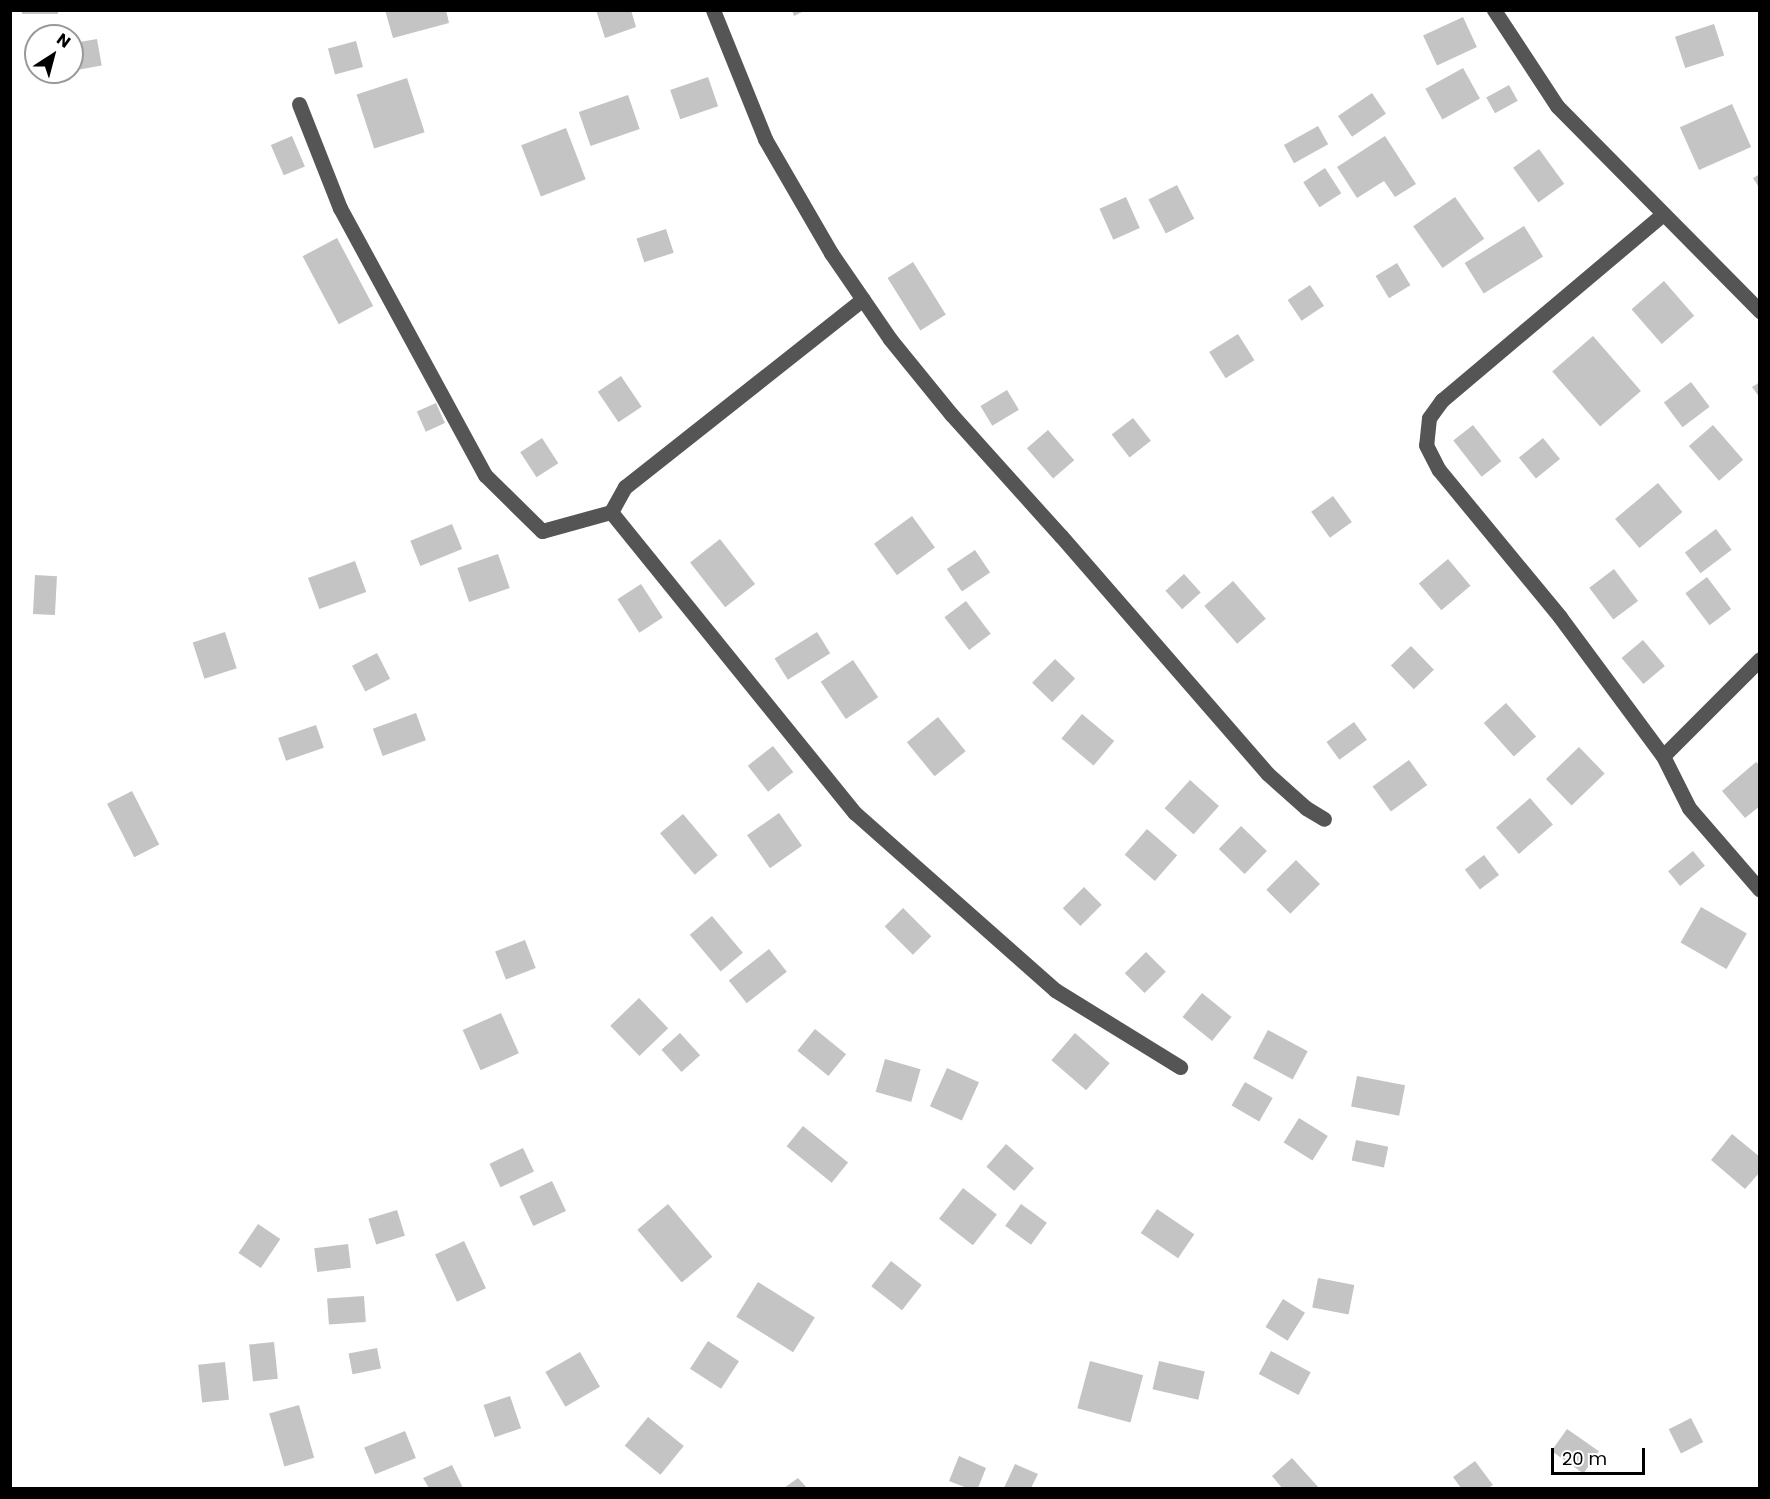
<!DOCTYPE html>
<html>
<head>
<meta charset="utf-8">
<style>
  body { margin:0 }
  #map { position:relative; width:1770px; height:1499px; overflow:hidden; background:#fff; font-family:Poppins,sans-serif }
  div>[style] { position:absolute }
  .building>* { inset:0; background:#c4c4c4; transform-origin:0 0 }
  .minor>* { height:15px; margin:-7.5px; padding:0 7.5px; transform-origin:7.5px; border-radius:7.5px; background:#555 }
  span { translate:-50% -50%; white-space:nowrap; text-align:center; line-height:1.15; -webkit-text-stroke:4.5px #fff; paint-order:stroke }
  .frame { position:absolute; inset:0; border:12px solid #000; pointer-events:none }
  .north { position:absolute; left:24px; top:24px; width:60px; height:60px; box-sizing:border-box; background:#fff; border:2px solid #999; border-radius:50%; rotate:36deg; font-size:16px; font-weight:700; line-height:24px; text-align:center; color:#000 }
  .north::after { content:''; display:block; margin:auto; width:21px; height:27px; background:#000; clip-path:polygon(50% 0,100% 100%,50% 72%,0 100%) }
  .scale { position:absolute; left:1551px; top:1448px; width:94px; height:27px; box-sizing:border-box; border:3px solid #000; border-top:0; padding-left:8px; font-size:18px; line-height:21px; white-space:nowrap; color:#000; -webkit-text-stroke:4px #fff; paint-order:stroke }
</style>
</head>
<body>
<div id="map">
  <div class="building">
    <i style="left:22px;top:10px;width:36px;height:4px"></i>
    <i style="clip-path:polygon(385px 10px,446px 10px,449px 23px,393px 38px)"></i>
    <i style="clip-path:polygon(596px 10px,631px 10px,636px 27px,605px 38px)"></i>
    <i style="clip-path:polygon(792px 10px,806px 10px,794px 16px)"></i>
    <i style="left:1463px;top:17px;width:33px;height:44px;rotate:65deg"></i>
    <i style="left:1714px;top:24px;width:33px;height:41px;rotate:72deg"></i>
    <i style="left:97px;top:39px;width:27px;height:25px;rotate:80deg"></i>
    <i style="left:356px;top:41px;width:27px;height:29px;rotate:75deg"></i>
    <i style="left:1463px;top:68px;width:35px;height:43px;rotate:61deg"></i>
    <i style="left:708px;top:77px;width:31px;height:40px;rotate:71deg"></i>
    <i style="left:407px;top:78px;width:57px;height:53px;rotate:72deg"></i>
    <i style="left:1509px;top:85px;width:18px;height:26px;rotate:61deg"></i>
    <i style="left:1372px;top:93px;width:25px;height:41px;rotate:56deg"></i>
    <i style="left:628px;top:95px;width:36px;height:52px;rotate:71deg"></i>
    <i style="left:1732px;top:104px;width:47px;height:57px;rotate:66deg"></i>
    <i style="left:1318px;top:126px;width:21px;height:39px;rotate:61deg"></i>
    <i style="left:566px;top:128px;width:55px;height:48px;rotate:69deg"></i>
    <i style="left:292px;top:136px;width:33px;height:23px;rotate:67deg"></i>
    <i style="clip-path:polygon(1385px 136px,1416px 184px,1395px 197px,1384px 181px,1357px 198px,1337px 167px)"></i>
    <i style="left:1539px;top:149px;width:43px;height:32px;rotate:54deg"></i>
    <i style="left:1325px;top:168px;width:30px;height:26px;rotate:57deg"></i>
    <i style="clip-path:polygon(1760px 174px,1760px 189px,1753px 178px)"></i>
    <i style="left:1177px;top:185px;width:38px;height:32px;rotate:63deg"></i>
    <i style="left:1126px;top:197px;width:34px;height:29px;rotate:66deg"></i>
    <i style="left:1455px;top:197px;width:51px;height:51px;rotate:55deg"></i>
    <i style="left:1524px;top:226px;width:36px;height:70px;rotate:58deg"></i>
    <i style="left:666px;top:229px;width:25px;height:31px;rotate:72deg"></i>
    <i style="left:337px;top:238px;width:77px;height:39px;rotate:62deg"></i>
    <i style="left:913px;top:262px;width:62px;height:30px;rotate:58deg"></i>
    <i style="left:1397px;top:263px;width:26px;height:25px;rotate:59deg"></i>
    <i style="left:1664px;top:281px;width:46px;height:43px;rotate:49deg"></i>
    <i style="left:1310px;top:285px;width:25px;height:27px;rotate:56deg"></i>
    <i style="left:1238px;top:334px;width:31px;height:34px;rotate:58deg"></i>
    <i style="left:1593px;top:336px;width:73px;height:54px;rotate:49deg"></i>
    <i style="left:621px;top:376px;width:37px;height:28px;rotate:56deg"></i>
    <i style="left:1691px;top:382px;width:31px;height:34px;rotate:53deg"></i>
    <i style="clip-path:polygon(1760px 382px,1760px 398px,1752px 387px)"></i>
    <i style="left:1007px;top:390px;width:23px;height:31px;rotate:59deg"></i>
    <i style="left:436px;top:403px;width:22px;height:21px;rotate:66deg"></i>
    <i style="left:1133px;top:418px;width:29px;height:27px;rotate:52deg"></i>
    <i style="left:1473px;top:425px;width:46px;height:25px;rotate:52deg"></i>
    <i style="left:1713px;top:425px;width:46px;height:32px;rotate:49deg"></i>
    <i style="left:1048px;top:430px;width:40px;height:28px;rotate:49deg"></i>
    <i style="left:542px;top:438px;width:30px;height:26px;rotate:57deg"></i>
    <i style="left:1543px;top:438px;width:27px;height:31px;rotate:51deg"></i>
    <i style="left:1658px;top:483px;width:38px;height:56px;rotate:50deg"></i>
    <i style="left:1333px;top:496px;width:32px;height:27px;rotate:54deg"></i>
    <i style="left:912px;top:516px;width:39px;height:47px;rotate:54deg"></i>
    <i style="left:452px;top:524px;width:27px;height:45px;rotate:68deg"></i>
    <i style="left:1716px;top:529px;width:26px;height:39px;rotate:53deg"></i>
    <i style="left:720px;top:539px;width:57px;height:38px;rotate:52deg"></i>
    <i style="left:975px;top:550px;width:27px;height:34px;rotate:56deg"></i>
    <i style="left:498px;top:554px;width:36px;height:43px;rotate:71deg"></i>
    <i style="left:1448px;top:559px;width:35px;height:38px;rotate:50deg"></i>
    <i style="left:355px;top:561px;width:33px;height:50px;rotate:70deg"></i>
    <i style="left:1614px;top:569px;width:40px;height:31px;rotate:53deg"></i>
    <i style="left:1184px;top:574px;width:25px;height:25px;rotate:48deg"></i>
    <i style="left:35px;top:575px;width:22px;height:39px;rotate:3deg"></i>
    <i style="left:1707px;top:577px;width:40px;height:27px;rotate:53deg"></i>
    <i style="left:1233px;top:581px;width:50px;height:38px;rotate:49deg"></i>
    <i style="left:641px;top:584px;width:40px;height:28px;rotate:57deg"></i>
    <i style="left:966px;top:601px;width:41px;height:27px;rotate:53deg"></i>
    <i style="left:225px;top:632px;width:38px;height:34px;rotate:72deg"></i>
    <i style="left:817px;top:632px;width:25px;height:50px;rotate:58deg"></i>
    <i style="left:1643px;top:640px;width:34px;height:28px;rotate:50deg"></i>
    <i style="left:1411px;top:646px;width:33px;height:28px;rotate:46deg"></i>
    <i style="left:377px;top:653px;width:29px;height:28px;rotate:63deg"></i>
    <i style="left:1055px;top:659px;width:28px;height:33px;rotate:44deg"></i>
    <i style="left:853px;top:660px;width:45px;height:39px;rotate:56deg"></i>
    <i style="left:1506px;top:703px;width:45px;height:30px;rotate:48deg"></i>
    <i style="left:416px;top:713px;width:29px;height:46px;rotate:70deg"></i>
    <i style="left:1082px;top:714px;width:42px;height:32px;rotate:40deg"></i>
    <i style="left:938px;top:717px;width:44px;height:40px;rotate:51deg"></i>
    <i style="left:1354px;top:722px;width:22px;height:34px;rotate:54deg"></i>
    <i style="left:316px;top:725px;width:24px;height:40px;rotate:71deg"></i>
    <i style="left:773px;top:746px;width:33px;height:32px;rotate:52deg"></i>
    <i style="left:1579px;top:747px;width:37px;height:46px;rotate:46deg"></i>
    <i style="left:1409px;top:760px;width:31px;height:45px;rotate:54deg"></i>
    <i style="clip-path:polygon(1756px 762px,1760px 766px,1760px 806px,1745px 818px,1722px 791px)"></i>
    <i style="left:1190px;top:780px;width:39px;height:38px;rotate:42deg"></i>
    <i style="left:132px;top:791px;width:60px;height:28px;rotate:63deg"></i>
    <i style="left:1530px;top:798px;width:35px;height:45px;rotate:49deg"></i>
    <i style="left:779px;top:813px;width:40px;height:39px;rotate:55deg"></i>
    <i style="left:683px;top:814px;width:54px;height:30px;rotate:50deg"></i>
    <i style="left:1241px;top:826px;width:36px;height:32px;rotate:44deg"></i>
    <i style="left:1147px;top:829px;width:40px;height:34px;rotate:41deg"></i>
    <i style="left:1693px;top:851px;width:19px;height:32px;rotate:51deg"></i>
    <i style="left:1484px;top:855px;width:25px;height:24px;rotate:53deg"></i>
    <i style="left:1296px;top:860px;width:34px;height:42px;rotate:45deg"></i>
    <i style="left:1084px;top:887px;width:25px;height:30px;rotate:45deg"></i>
    <i style="left:1701px;top:907px;width:53px;height:41px;rotate:30deg"></i>
    <i style="left:903px;top:908px;width:40px;height:26px;rotate:45deg"></i>
    <i style="left:712px;top:916px;width:48px;height:29px;rotate:50deg"></i>
    <i style="left:525px;top:940px;width:30px;height:32px;rotate:69deg"></i>
    <i style="left:769px;top:949px;width:29px;height:51px;rotate:52deg"></i>
    <i style="left:1146px;top:952px;width:28px;height:30px;rotate:45deg"></i>
    <i style="left:1202px;top:993px;width:38px;height:31px;rotate:39deg"></i>
    <i style="left:639px;top:998px;width:42px;height:40px;rotate:46deg"></i>
    <i style="left:501px;top:1013px;width:44px;height:42px;rotate:66deg"></i>
    <i style="left:815px;top:1029px;width:40px;height:28px;rotate:39deg"></i>
    <i style="left:1268px;top:1030px;width:45px;height:32px;rotate:28deg"></i>
    <i style="left:680px;top:1033px;width:30px;height:25px;rotate:48deg"></i>
    <i style="left:1075px;top:1033px;width:46px;height:36px;rotate:41deg"></i>
    <i style="left:885px;top:1059px;width:37px;height:34px;rotate:16deg"></i>
    <i style="left:947px;top:1068px;width:35px;height:42px;rotate:24deg"></i>
    <i style="left:1357px;top:1076px;width:49px;height:31px;rotate:11deg"></i>
    <i style="left:1245px;top:1082px;width:32px;height:27px;rotate:30deg"></i>
    <i style="left:1299px;top:1118px;width:34px;height:29px;rotate:32deg"></i>
    <i style="left:803px;top:1126px;width:58px;height:26px;rotate:39deg"></i>
    <i style="clip-path:polygon(1732px 1134px,1760px 1157px,1760px 1172px,1745px 1189px,1711px 1160px)"></i>
    <i style="left:1356px;top:1140px;width:33px;height:21px;rotate:12deg"></i>
    <i style="left:1006px;top:1144px;width:37px;height:30px;rotate:41deg"></i>
    <i style="left:523px;top:1148px;width:26px;height:37px;rotate:65deg"></i>
    <i style="left:552px;top:1181px;width:33px;height:36px;rotate:65deg"></i>
    <i style="left:963px;top:1188px;width:43px;height:39px;rotate:38deg"></i>
    <i style="left:668px;top:1204px;width:69px;height:40px;rotate:50deg"></i>
    <i style="left:1021px;top:1204px;width:32px;height:27px;rotate:36deg"></i>
    <i style="left:1157px;top:1209px;width:45px;height:29px;rotate:34deg"></i>
    <i style="left:397px;top:1210px;width:27px;height:30px;rotate:73deg"></i>
    <i style="left:258px;top:1224px;width:27px;height:35px;rotate:34deg"></i>
    <i style="left:464px;top:1241px;width:52px;height:32px;rotate:65deg"></i>
    <i style="left:348px;top:1244px;width:24px;height:34px;rotate:83deg"></i>
    <i style="left:891px;top:1261px;width:39px;height:32px;rotate:38deg"></i>
    <i style="left:1318px;top:1278px;width:37px;height:30px;rotate:11deg"></i>
    <i style="left:758px;top:1282px;width:67px;height:41px;rotate:32deg"></i>
    <i style="left:364px;top:1296px;width:26px;height:37px;rotate:86deg"></i>
    <i style="left:1283px;top:1299px;width:26px;height:33px;rotate:32deg"></i>
    <i style="left:708px;top:1341px;width:37px;height:33px;rotate:33deg"></i>
    <i style="left:274px;top:1342px;width:37px;height:25px;rotate:84deg"></i>
    <i style="left:377px;top:1348px;width:21px;height:29px;rotate:79deg"></i>
    <i style="left:1271px;top:1351px;width:45px;height:26px;rotate:28deg"></i>
    <i style="left:580px;top:1352px;width:40px;height:40px;rotate:60deg"></i>
    <i style="left:1090px;top:1361px;width:55px;height:49px;rotate:15deg"></i>
    <i style="left:1159px;top:1361px;width:47px;height:29px;rotate:13deg"></i>
    <i style="left:225px;top:1362px;width:38px;height:27px;rotate:84deg"></i>
    <i style="left:510px;top:1396px;width:34px;height:28px;rotate:71deg"></i>
    <i style="left:299px;top:1405px;width:55px;height:31px;rotate:74deg"></i>
    <i style="left:648px;top:1417px;width:46px;height:37px;rotate:39deg"></i>
    <i style="left:1691px;top:1418px;width:27px;height:25px;rotate:63deg"></i>
    <i style="left:1567px;top:1429px;width:39px;height:27px;rotate:35deg"></i>
    <i style="left:405px;top:1431px;width:29px;height:44px;rotate:68deg"></i>
    <i style="clip-path:polygon(959px 1456px,986px 1468px,978px 1488px,967px 1488px,949px 1481px)"></i>
    <i style="clip-path:polygon(1292px 1458px,1319px 1488px,1282px 1488px,1272px 1476px)"></i>
    <i style="clip-path:polygon(1475px 1461px,1493px 1485px,1488px 1488px,1461px 1488px,1453px 1477px)"></i>
    <i style="clip-path:polygon(1015px 1464px,1038px 1474px,1031px 1488px,1004px 1488px)"></i>
    <i style="clip-path:polygon(452px 1465px,463px 1488px,429px 1488px,423px 1478px)"></i>
    <i style="clip-path:polygon(798px 1478px,807px 1488px,784px 1488px)"></i>
  </div>
  <div class="minor">
    <i style="left:713px;top:10px;width:139px;rotate:68deg"></i>
    <i style="left:765px;top:139px;width:132px;rotate:59.9deg"></i>
    <i style="left:831px;top:253px;width:104px;rotate:55.5deg"></i>
    <i style="left:890px;top:339px;width:97px;rotate:50.9deg"></i>
    <i style="left:951px;top:414px;width:164px;rotate:48deg"></i>
    <i style="left:1061px;top:536px;width:315px;rotate:49deg"></i>
    <i style="left:1268px;top:774px;width:51px;rotate:41.8deg"></i>
    <i style="left:1306px;top:808px;width:21px;rotate:31deg"></i>
    <i style="left:1494px;top:10px;width:115px;rotate:56.7deg"></i>
    <i style="left:1557px;top:106px;width:289px;rotate:45.3deg"></i>
    <i style="left:299px;top:104px;width:112px;rotate:68.5deg"></i>
    <i style="left:340px;top:208px;width:304px;rotate:61.5deg"></i>
    <i style="left:485px;top:475px;width:80px;rotate:44.5deg"></i>
    <i style="left:542px;top:531px;width:72px;rotate:-15.4deg"></i>
    <i style="left:611px;top:512px;width:29px;rotate:-61deg"></i>
    <i style="left:625px;top:487px;width:303px;rotate:-38.3deg"></i>
    <i style="left:1663px;top:214px;width:289px;rotate:139.9deg"></i>
    <i style="left:1442px;top:400px;width:22px;rotate:126deg"></i>
    <i style="left:1429px;top:418px;width:27px;rotate:96deg"></i>
    <i style="left:1426px;top:445px;width:28px;rotate:63deg"></i>
    <i style="left:1439px;top:470px;width:190px;rotate:50.5deg"></i>
    <i style="left:1560px;top:617px;width:173px;rotate:53.5deg"></i>
    <i style="left:1663px;top:756px;width:58px;rotate:63.4deg"></i>
    <i style="left:1689px;top:808px;width:108px;rotate:49.1deg"></i>
    <i style="left:611px;top:512px;width:387px;rotate:51deg"></i>
    <i style="left:855px;top:813px;width:267px;rotate:41.5deg"></i>
    <i style="left:1055px;top:990px;width:147px;rotate:31.6deg"></i>
    <i style="left:1663px;top:756px;width:137px;rotate:-45deg"></i>
  </div>
  <div class="frame"></div>
  <div class="north">N</div>
  <div class="scale">20 m</div>
</div>
</body>
</html>
